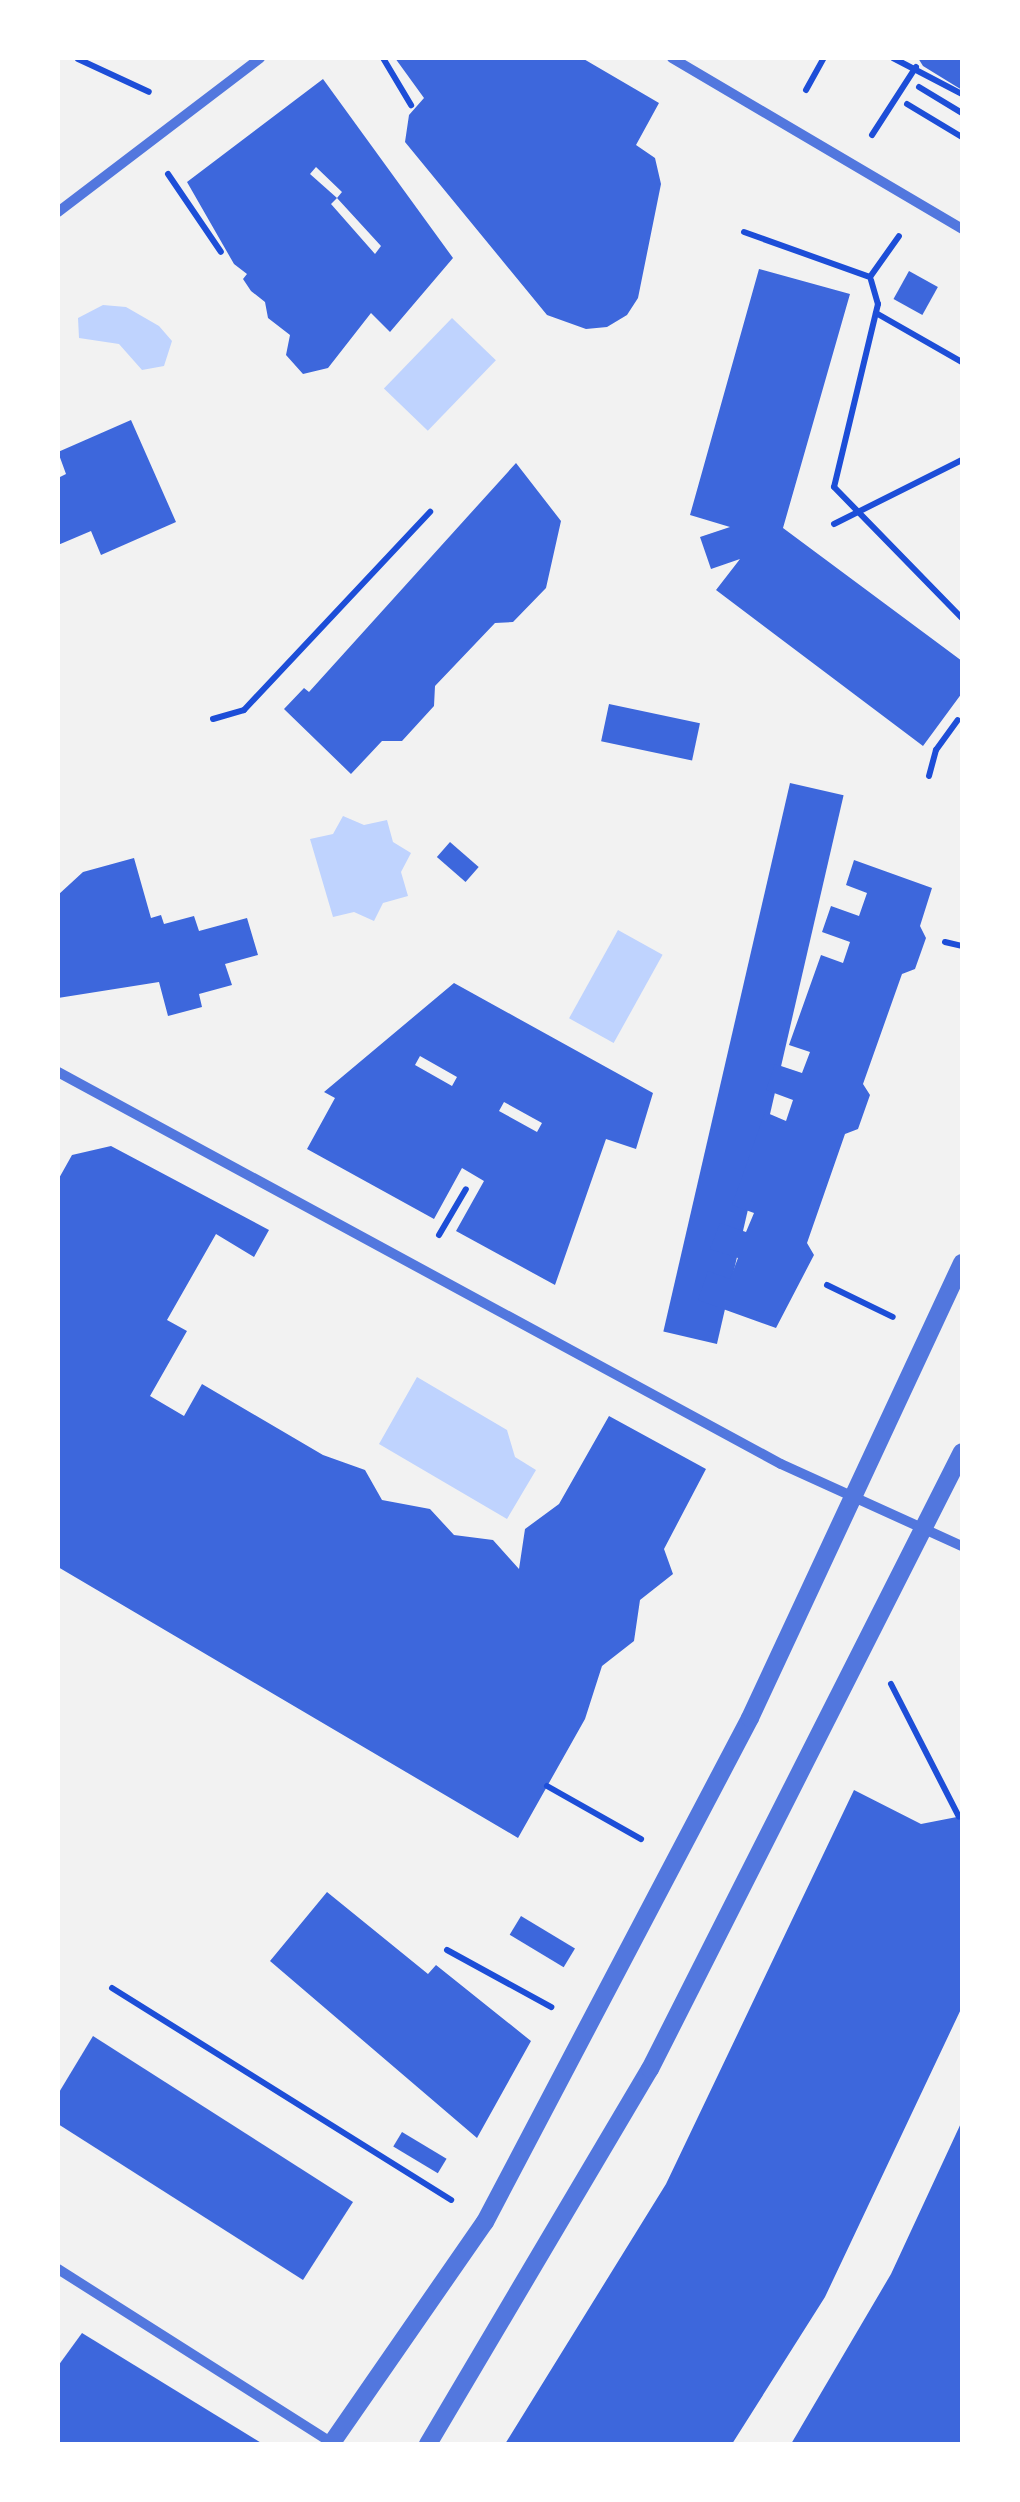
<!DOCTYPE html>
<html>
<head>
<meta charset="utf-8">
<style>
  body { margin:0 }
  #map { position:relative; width:1020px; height:2502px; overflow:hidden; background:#f2f2f2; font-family:"DM Sans",sans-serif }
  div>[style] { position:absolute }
  .water>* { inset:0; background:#bfd3fe; transform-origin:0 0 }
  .building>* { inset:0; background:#3d67dc; transform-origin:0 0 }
  .path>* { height:6px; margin:-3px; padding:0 3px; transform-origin:3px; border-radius:3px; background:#1d4ed8 }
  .minor>* { height:10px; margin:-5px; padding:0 5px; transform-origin:5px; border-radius:5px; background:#5277de }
  .tertiary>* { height:18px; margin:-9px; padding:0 9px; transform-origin:9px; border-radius:9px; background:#5277de }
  span { translate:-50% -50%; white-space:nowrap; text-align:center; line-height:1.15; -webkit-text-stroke:8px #fff; paint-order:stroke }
  .frame { position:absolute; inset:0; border:60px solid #fff; pointer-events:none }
</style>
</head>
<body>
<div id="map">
  <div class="water">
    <i style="clip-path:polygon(103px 305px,126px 307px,159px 326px,172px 341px,164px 366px,142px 370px,119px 344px,79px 338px,78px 318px)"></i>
    <i style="left:452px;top:318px;width:61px;height:98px;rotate:44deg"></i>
    <i style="clip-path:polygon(343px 816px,364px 825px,387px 820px,393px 842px,411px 853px,401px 872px,408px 896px,383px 903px,374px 921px,354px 912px,333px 917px,310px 839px,333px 834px)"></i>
    <i style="left:618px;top:930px;width:51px;height:101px;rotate:29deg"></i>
    <i style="clip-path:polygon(417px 1377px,507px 1430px,515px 1457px,536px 1470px,507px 1519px,379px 1444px)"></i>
  </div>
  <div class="building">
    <i style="clip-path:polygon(395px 58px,582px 58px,659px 103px,636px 145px,655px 158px,661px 184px,638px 298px,627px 315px,607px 327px,586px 329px,547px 315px,405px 142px,409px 115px,424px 98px)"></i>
    <i style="clip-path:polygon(918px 58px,962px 58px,962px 90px,923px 66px)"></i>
    <i style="clip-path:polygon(evenodd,323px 79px,453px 258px,390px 332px,371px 313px,328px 368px,303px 374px,286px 355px,290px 335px,268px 318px,265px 302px,251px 291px,243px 279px,247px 274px,234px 264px,187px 182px,323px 79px,316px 167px,342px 192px,337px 198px,310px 174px,316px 167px,323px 79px,337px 198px,381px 246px,375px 254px,331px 204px,337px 198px)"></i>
    <i style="clip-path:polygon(759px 269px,850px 294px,783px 528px,962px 661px,962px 693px,923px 746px,716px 590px,740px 559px,711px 569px,700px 537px,730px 527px,690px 515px)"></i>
    <i style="left:909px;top:271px;width:33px;height:32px;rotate:29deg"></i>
    <i style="clip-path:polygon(131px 420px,176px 522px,101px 555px,91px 531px,58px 545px,58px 478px,66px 474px,58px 452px)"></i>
    <i style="clip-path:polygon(516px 463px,561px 521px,546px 588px,513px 622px,495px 623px,435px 686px,434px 706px,402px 741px,382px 741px,351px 774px,284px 709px,304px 688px,309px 692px)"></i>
    <i style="left:609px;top:704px;width:93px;height:38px;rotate:12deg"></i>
    <i style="left:790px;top:783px;width:55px;height:563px;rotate:13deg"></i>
    <i style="left:450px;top:842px;width:38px;height:20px;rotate:41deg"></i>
    <i style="clip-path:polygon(134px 858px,151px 918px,161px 915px,164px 924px,194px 916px,199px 931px,247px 918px,258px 955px,225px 964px,232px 985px,199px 994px,202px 1007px,168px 1016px,159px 982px,58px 998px,58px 895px,83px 872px)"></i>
    <i style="clip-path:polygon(854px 860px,932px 888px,920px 926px,926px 938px,915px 969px,902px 974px,863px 1084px,870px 1095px,858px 1129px,845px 1134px,807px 1243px,814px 1255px,776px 1328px,698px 1300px,708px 1271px,730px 1279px,738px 1258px,710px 1249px,720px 1223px,746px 1232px,754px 1213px,732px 1205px,765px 1112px,786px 1121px,793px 1100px,766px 1090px,775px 1064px,802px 1073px,810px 1052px,789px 1045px,821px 955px,843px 963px,850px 942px,822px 932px,831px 906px,859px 916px,867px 893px,846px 885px)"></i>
    <i style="clip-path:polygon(evenodd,454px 983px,653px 1093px,636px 1149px,606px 1139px,555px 1285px,456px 1231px,484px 1181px,462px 1168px,434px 1219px,307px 1149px,335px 1098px,324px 1092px,454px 983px,420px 1056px,457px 1077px,452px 1086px,415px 1065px,420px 1056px,454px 983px,504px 1102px,542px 1123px,537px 1132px,499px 1111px,504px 1102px)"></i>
    <i style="clip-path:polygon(111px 1146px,269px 1230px,254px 1257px,216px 1234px,167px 1320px,187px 1331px,150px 1396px,184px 1416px,202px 1384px,323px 1455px,365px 1470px,382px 1500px,430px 1509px,454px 1535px,493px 1540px,519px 1569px,525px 1529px,559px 1504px,609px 1416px,706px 1469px,664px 1549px,673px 1574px,640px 1600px,634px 1641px,602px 1666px,585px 1719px,518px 1838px,58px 1567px,58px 1180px,72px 1155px)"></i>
    <i style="clip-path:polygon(854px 1790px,921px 1824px,962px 1816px,962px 2007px,825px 2297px,732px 2444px,505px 2444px,666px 2184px)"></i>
    <i style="clip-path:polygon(327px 1892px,428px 1974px,436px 1965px,531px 2041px,477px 2138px,270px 1961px)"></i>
    <i style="left:521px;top:1916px;width:63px;height:22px;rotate:31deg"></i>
    <i style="clip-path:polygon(93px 2036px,353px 2202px,303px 2280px,58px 2124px,58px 2094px)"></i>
    <i style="clip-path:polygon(962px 2121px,962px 2444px,791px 2444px,891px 2274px)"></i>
    <i style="left:402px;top:2132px;width:52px;height:17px;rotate:31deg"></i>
    <i style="clip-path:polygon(82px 2333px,263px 2444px,58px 2444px,58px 2366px)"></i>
  </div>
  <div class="path">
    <i style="left:383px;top:58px;width:55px;rotate:59.2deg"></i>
    <i style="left:893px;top:58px;width:78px;rotate:27.6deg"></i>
    <i style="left:78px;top:59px;width:78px;rotate:24.9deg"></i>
    <i style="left:919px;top:87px;width:50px;rotate:31.2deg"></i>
    <i style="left:806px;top:90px;width:37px;rotate:-61deg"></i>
    <i style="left:907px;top:104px;width:64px;rotate:31deg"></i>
    <i style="left:872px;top:135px;width:81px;rotate:-57.1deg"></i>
    <i style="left:168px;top:174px;width:94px;rotate:55.8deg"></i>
    <i style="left:744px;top:232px;width:134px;rotate:19.7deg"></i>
    <i style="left:870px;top:277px;width:50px;rotate:-54.7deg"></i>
    <i style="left:871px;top:280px;width:25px;rotate:74deg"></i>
    <i style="left:878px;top:304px;width:188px;rotate:103.5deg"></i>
    <i style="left:834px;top:487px;width:183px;rotate:45.7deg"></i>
    <i style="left:876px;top:313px;width:99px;rotate:29.7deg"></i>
    <i style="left:834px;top:524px;width:143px;rotate:-26.6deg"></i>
    <i style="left:213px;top:719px;width:32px;rotate:-16deg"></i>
    <i style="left:244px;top:710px;width:272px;rotate:-46.8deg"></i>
    <i style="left:929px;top:776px;width:27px;rotate:-75deg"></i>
    <i style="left:936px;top:750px;width:37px;rotate:-54deg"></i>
    <i style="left:945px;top:942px;width:17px;rotate:13deg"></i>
    <i style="left:439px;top:1235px;width:53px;rotate:-59.6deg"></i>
    <i style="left:827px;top:1285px;width:73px;rotate:25.9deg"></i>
    <i style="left:891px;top:1684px;width:149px;rotate:62.9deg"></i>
    <i style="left:547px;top:1786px;width:108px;rotate:29.4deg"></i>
    <i style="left:447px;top:1950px;width:119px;rotate:28.7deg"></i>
    <i style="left:112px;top:1988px;width:400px;rotate:32deg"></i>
  </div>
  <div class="minor">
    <i style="left:672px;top:58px;width:337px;rotate:30.5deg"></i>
    <i style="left:58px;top:212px;width:254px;rotate:-37.3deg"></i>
    <i style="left:58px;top:1072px;width:822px;rotate:28.47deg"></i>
    <i style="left:781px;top:1464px;width:199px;rotate:24.4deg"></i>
    <i style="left:58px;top:2269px;width:327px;rotate:32.4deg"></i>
  </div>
  <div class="tertiary">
    <i style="left:331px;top:2444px;width:270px;rotate:-55.3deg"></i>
    <i style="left:485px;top:2222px;width:569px;rotate:-62.26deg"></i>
    <i style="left:750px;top:1718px;width:502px;rotate:-65.02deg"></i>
    <i style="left:428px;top:2444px;width:436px;rotate:-59.4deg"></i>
    <i style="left:650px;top:2069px;width:691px;rotate:-63.18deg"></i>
  </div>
  <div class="frame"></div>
</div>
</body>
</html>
